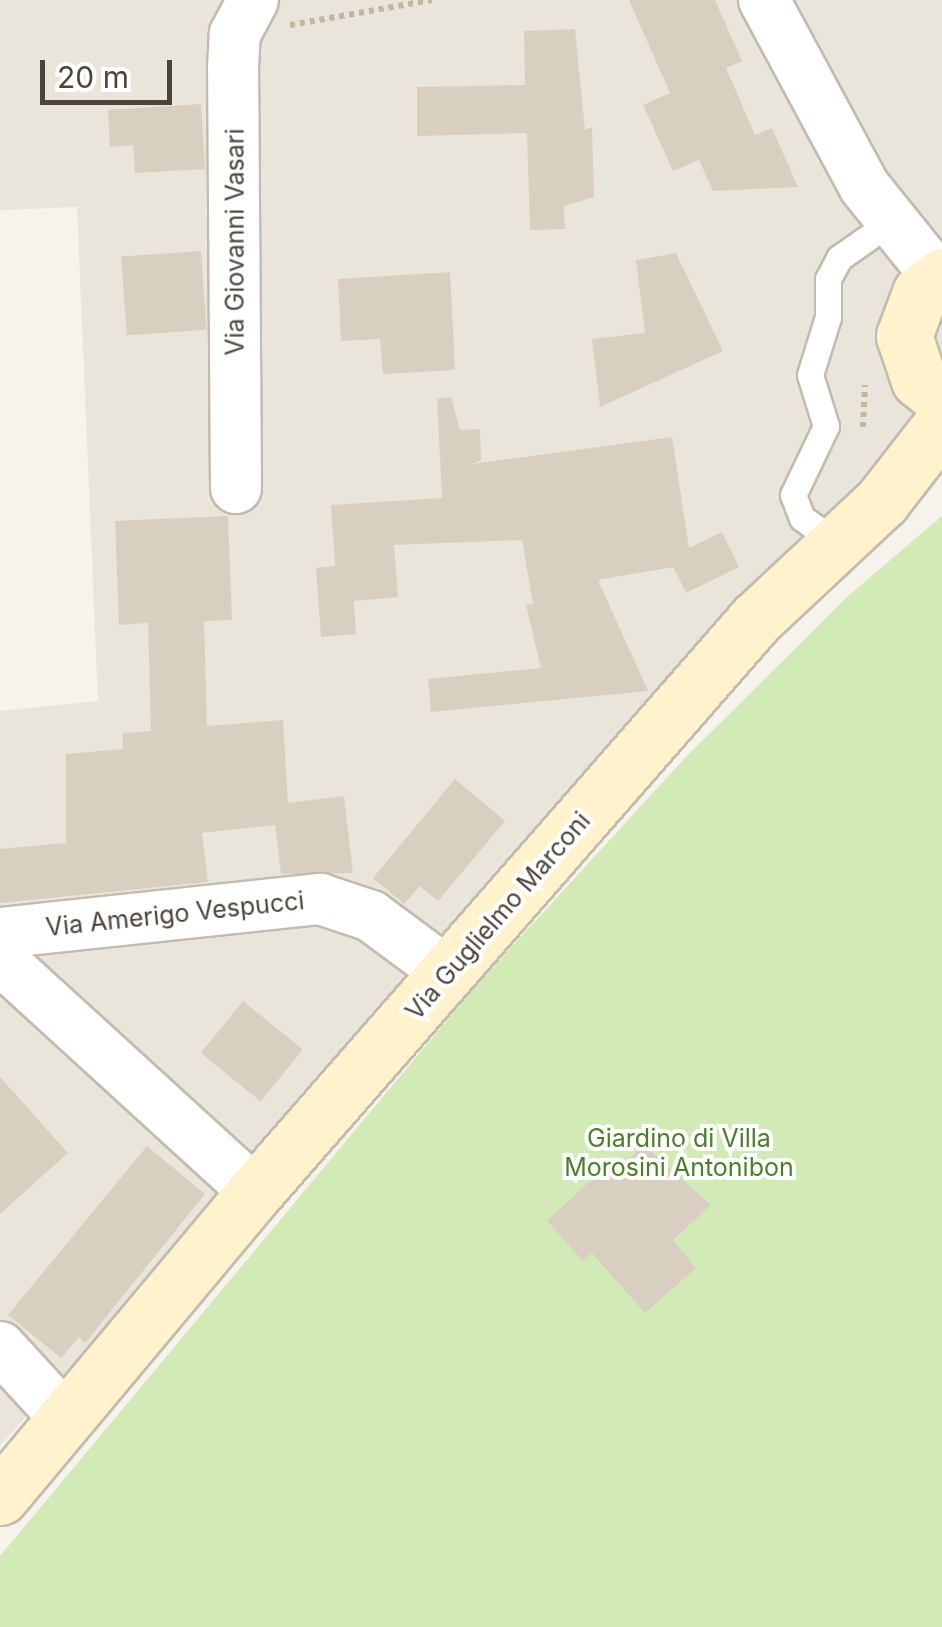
<!DOCTYPE html>
<html>
<head>
<meta charset="utf-8">
<style>
  body { margin:0 }
  #map { position:relative; width:942px; height:1627px; overflow:hidden; background:#f6f3ec; font-family:Inter,sans-serif }
  div>[style] { position:absolute }
  .residential>* { inset:0; background:#eae5da }
  .green>* { inset:0; background:#d2eab5 }
  .building>* { inset:0; background:#d8cfc1; transform-origin:0 0 }
  .path>* { height:6px; margin-top:-3px; transform-origin:0; background:repeating-linear-gradient(90deg,#c4b79f 0 5px,transparent 0 10px) }
  .roads { filter:drop-shadow(2px 0 #c2bbae) drop-shadow(-2px 0 #c2bbae) drop-shadow(0 2px #c2bbae) drop-shadow(0 -2px #c2bbae) }
  .lane>* { height:25px; margin:-12.5px; padding:0 12.5px; transform-origin:12.5px; border-radius:12.5px; background:#fff }
  .street>* { height:50px; margin:-25px; padding:0 25px; transform-origin:25px; border-radius:25px; background:#fff }
  .secondary>* { height:55px; margin:-27.5px; padding:0 27.5px; transform-origin:27.5px; border-radius:27.5px; background:#fff3cd }
  span { translate:-50% -50%; white-space:nowrap; text-align:center; line-height:1.15; -webkit-text-stroke:8px #fff; paint-order:stroke }
  .street-label { font-size:25px; color:#4b4439 }
  .park-label { font-size:25px; color:#4a7f2a }
  .scale { position:absolute; left:40px; top:60px; width:132px; height:45px; box-sizing:border-box; border:5px solid #4b4439; border-top:0; padding-left:12px; font-size:30px; line-height:35px; white-space:nowrap; color:#4b4439; -webkit-text-stroke:8px #fff; paint-order:stroke }
</style>
</head>
<body>
<div id="map">
  <div class="residential">
    <i style="clip-path:polygon(0 0,942px 0,942px 456px,454px 933px,0 1446px,0 711px,98px 701px,77px 207px,0 210px)"></i>
  </div>
  <div class="green">
    <i style="clip-path:polygon(942px 516px,942px 1627px,0 1627px,0 1556px,472px 990px,684px 759px,848px 596px)"></i>
  </div>
  <div class="building">
    <i style="clip-path:polygon(629px 0,715px 0,742px 61px,726px 68px,755px 135px,772px 128px,798px 187px,713px 191px,699px 160px,673px 171px,643px 105px,670px 93px)"></i>
    <i style="clip-path:polygon(575px 29px,585px 130px,592px 127px,594px 197px,564px 206px,565px 229px,530px 230px,527px 133px,417px 136px,417px 87px,525px 85px,524px 31px)"></i>
    <i style="clip-path:polygon(201px 104px,205px 169px,135px 173px,133px 145px,110px 147px,108px 110px)"></i>
    <i style="left:201px;top:251px;width:79px;height:80px;rotate:86deg"></i>
    <i style="clip-path:polygon(676px 253px,723px 351px,600px 407px,592px 339px,645px 333px,636px 260px)"></i>
    <i style="clip-path:polygon(450px 272px,455px 370px,383px 374px,380px 339px,341px 341px,338px 279px)"></i>
    <i style="clip-path:polygon(451px 397px,460px 430px,480px 429px,481px 460px,472px 464px,672px 437px,689px 548px,722px 532px,739px 567px,686px 593px,673px 567px,598px 580px,648px 691px,431px 712px,428px 679px,541px 668px,526px 605px,533px 604px,522px 540px,394px 545px,398px 597px,354px 601px,356px 634px,321px 637px,316px 568px,335px 566px,331px 505px,442px 498px,437px 399px)"></i>
    <i style="clip-path:polygon(228px 516px,232px 620px,204px 621px,207px 726px,283px 720px,288px 803px,344px 796px,353px 873px,281px 874px,275px 825px,202px 833px,208px 882px,0 903px,0 849px,66px 843px,66px 754px,123px 749px,123px 733px,151px 731px,148px 623px,119px 625px,115px 521px)"></i>
    <i style="clip-path:polygon(455px 779px,505px 821px,438px 901px,420px 886px,404px 904px,373px 878px)"></i>
    <i style="left:243px;top:1001px;width:77px;height:67px;rotate:39deg"></i>
    <i style="clip-path:polygon(0 1077px,68px 1153px,0 1214px)"></i>
    <i style="clip-path:polygon(643px 1144px,711px 1205px,673px 1240px,696px 1268px,645px 1313px,592px 1253px,583px 1261px,547px 1221px,589px 1182px,618px 1172px)"></i>
    <i style="clip-path:polygon(147px 1146px,205px 1194px,85px 1343px,79px 1337px,61px 1358px,8px 1315px)"></i>
  </div>
  <div class="path">
    <i style="left:290px;top:25px;width:144px;rotate:-10deg"></i>
    <i style="left:863px;top:427px;width:42px;rotate:-87.3deg"></i>
  </div>
  <div class="roads">
    <div class="lane">
      <i style="left:837px;top:543px;width:43px;rotate:-144.5deg"></i>
      <i style="left:802px;top:518px;width:25px;rotate:-111deg"></i>
      <i style="left:793px;top:495px;width:76px;rotate:-64.4deg"></i>
      <i style="left:826px;top:426px;width:53px;rotate:-107.4deg"></i>
      <i style="left:810px;top:375px;width:61px;rotate:-72.8deg"></i>
      <i style="left:828px;top:317px;width:38px;rotate:-90deg"></i>
      <i style="left:828px;top:279px;width:24px;rotate:-62deg"></i>
      <i style="left:839px;top:258px;width:61px;rotate:-35deg"></i>
    </div>
    <div class="street">
      <i style="left:764px;top:0;width:211px;rotate:61.7deg"></i>
      <i style="left:864px;top:186px;width:118px;rotate:51.2deg"></i>
      <i style="left:236px;top:488px;width:420px;rotate:-90.4deg"></i>
      <i style="left:233px;top:68px;width:34px;rotate:-87deg"></i>
      <i style="left:235px;top:34px;width:38px;rotate:-62deg"></i>
      <i style="left:0;top:933px;width:322px;rotate:-6.1deg"></i>
      <i style="left:320px;top:899px;width:54px;rotate:18.4deg"></i>
      <i style="left:371px;top:916px;width:96px;rotate:36.5deg"></i>
      <i style="left:0;top:959px;width:345px;rotate:42.4deg"></i>
      <i style="left:0;top:1347px;width:98px;rotate:47.5deg"></i>
    </div>
    <div class="secondary">
      <i style="left:942px;top:276px;width:28px;rotate:142deg"></i>
      <i style="left:920px;top:293px;width:46px;rotate:110.4deg"></i>
      <i style="left:904px;top:336px;width:46px;rotate:71.2deg"></i>
      <i style="left:919px;top:380px;width:29px;rotate:38deg"></i>
      <i style="left:0;top:1497px;width:398px;rotate:-50.1deg"></i>
      <i style="left:255px;top:1192px;width:761px;rotate:-48.84deg"></i>
      <i style="left:756px;top:619px;width:173px;rotate:-43.1deg"></i>
      <i style="left:882px;top:501px;width:98px;rotate:-52.1deg"></i>
    </div>
  </div>
  <div class="street-label">
    <span style="left:235px;top:242px;rotate:-90deg">Via Giovanni Vasari</span>
    <span style="left:175px;top:914px;rotate:-6deg">Via Amerigo Vespucci</span>
    <span style="left:498px;top:916px;rotate:-49deg">Via Guglielmo Marconi</span>
  </div>
  <div class="park-label">
    <span style="left:679px;top:1153px">Giardino di Villa<br>Morosini Antonibon</span>
  </div>
  <div class="scale">20 m</div>
</div>
</body>
</html>
